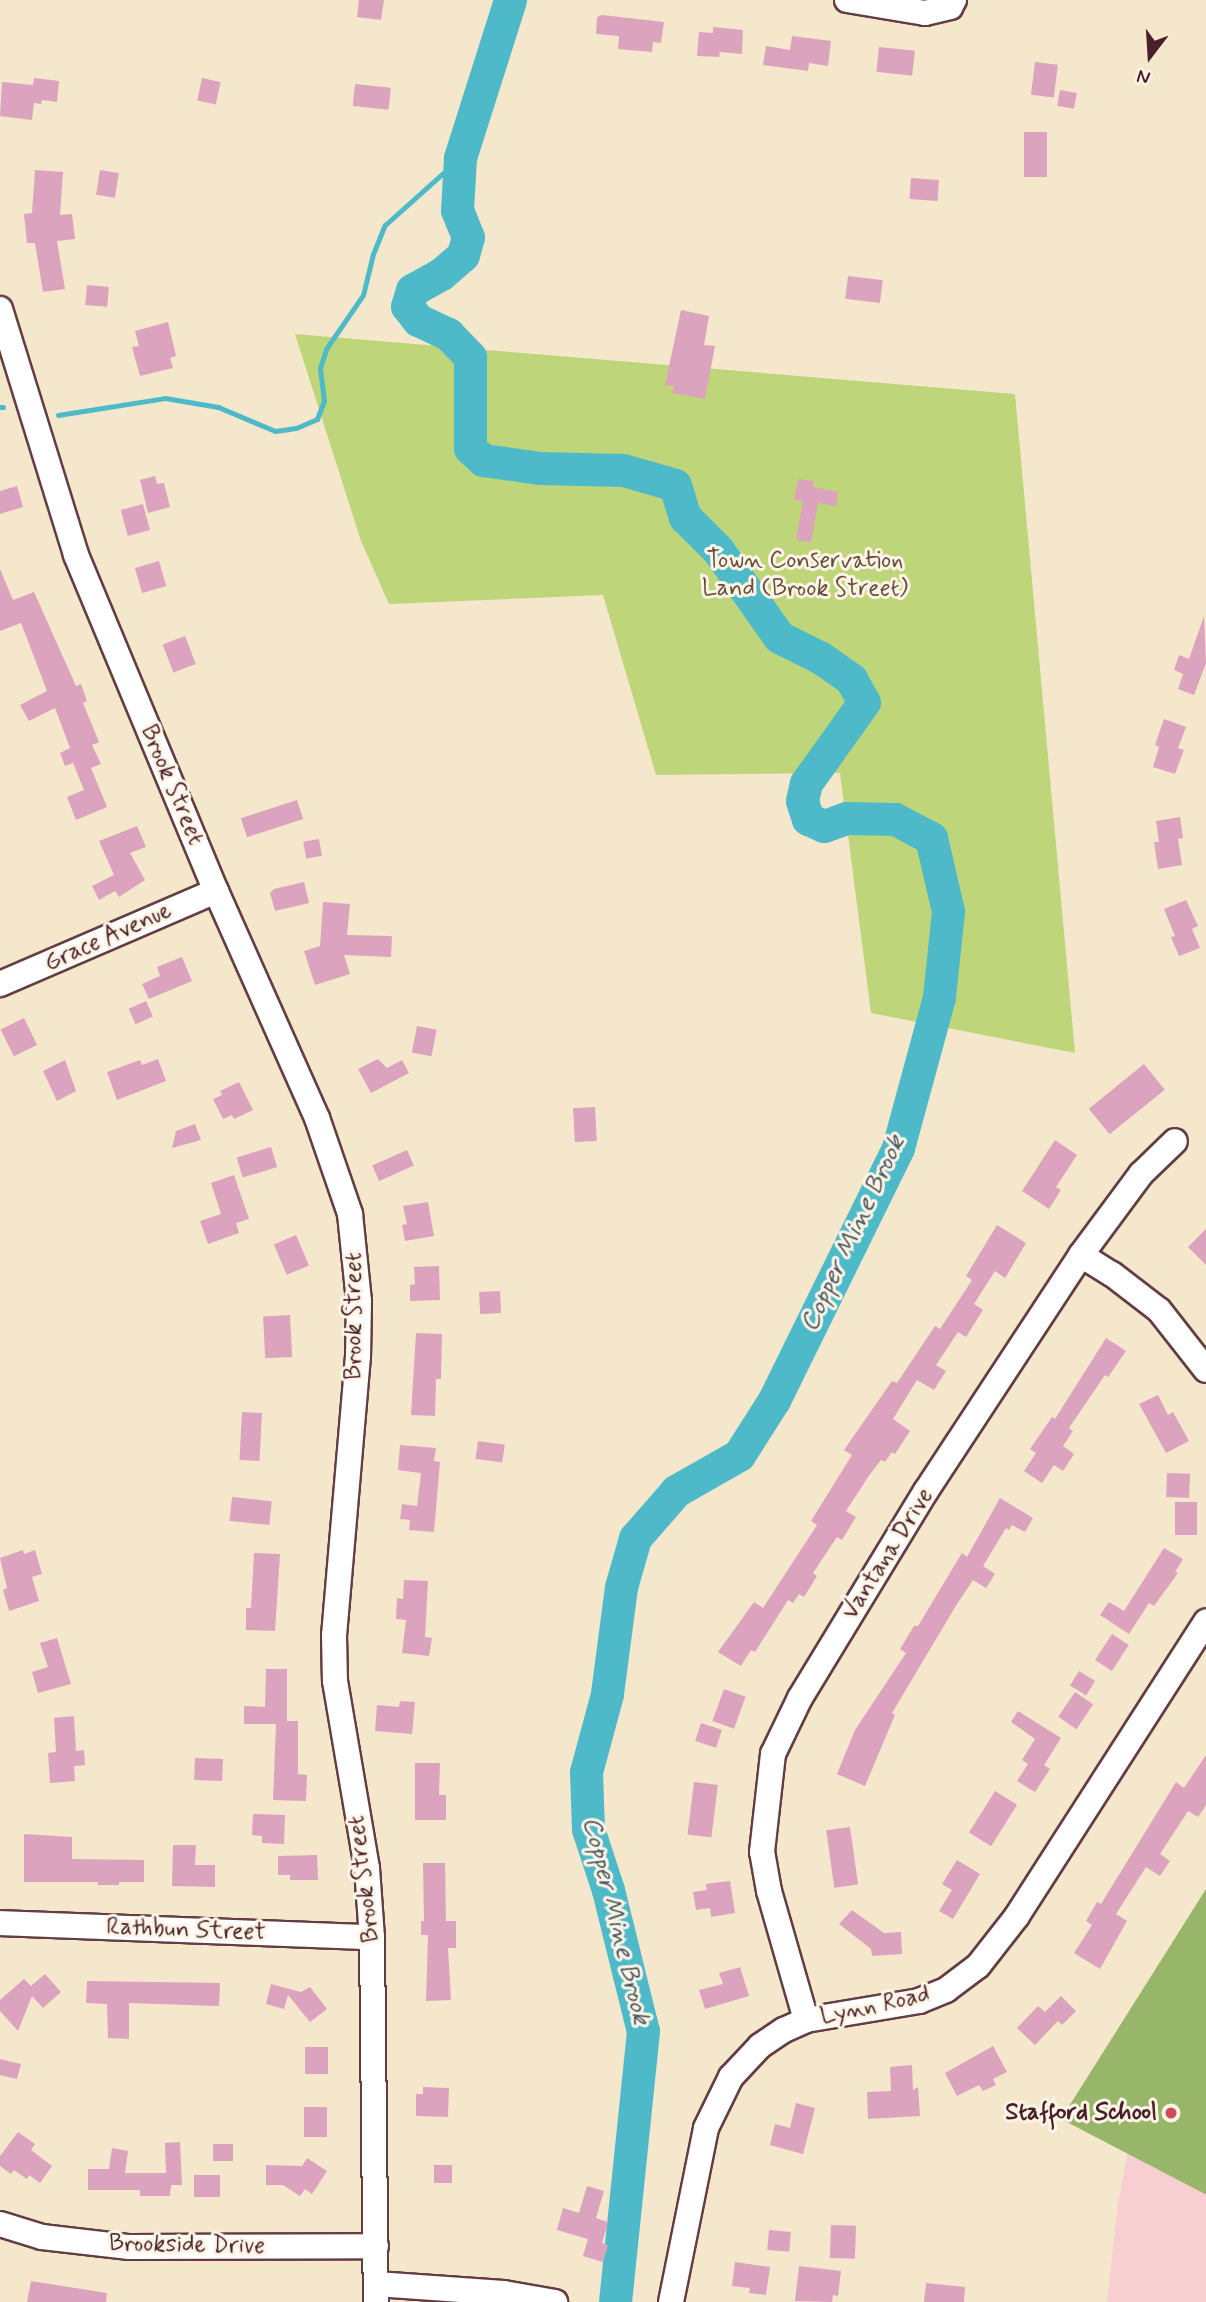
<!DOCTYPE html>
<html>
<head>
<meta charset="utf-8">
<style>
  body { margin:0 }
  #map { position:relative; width:1206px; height:2302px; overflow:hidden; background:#f4e7cc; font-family:Mynerve,sans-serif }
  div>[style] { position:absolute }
  .built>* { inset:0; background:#f7cfd0 }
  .green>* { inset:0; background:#bfd579 }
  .forest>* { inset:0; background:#97b669 }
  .stream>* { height:5px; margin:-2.5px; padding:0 2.5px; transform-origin:2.5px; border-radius:2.5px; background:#4ebac9 }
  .river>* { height:33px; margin:-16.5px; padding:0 16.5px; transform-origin:16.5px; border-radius:16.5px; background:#4ebac9 }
  .building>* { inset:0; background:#dca3bf; transform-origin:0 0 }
  .roads { filter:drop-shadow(2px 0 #643d43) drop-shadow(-2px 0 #643d43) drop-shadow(0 2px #643d43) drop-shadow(0 -2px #643d43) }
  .minor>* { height:24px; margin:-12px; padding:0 12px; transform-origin:12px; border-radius:12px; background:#fff }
  .dots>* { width:19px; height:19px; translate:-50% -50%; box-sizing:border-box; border:4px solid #fcf5e5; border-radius:50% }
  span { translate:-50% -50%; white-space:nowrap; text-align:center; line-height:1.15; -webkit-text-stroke:6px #fcf5e5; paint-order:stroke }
  .park-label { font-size:24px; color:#674c3e }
  .street-label { font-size:24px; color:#4a1f2b }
  .poi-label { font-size:24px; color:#4a1f2b; font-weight:700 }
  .right { translate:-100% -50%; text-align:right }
  .water-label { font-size:26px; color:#4b5562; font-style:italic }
  .north { position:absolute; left:1115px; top:21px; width:70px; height:70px; -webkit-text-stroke:5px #fcf5e5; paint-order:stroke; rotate:197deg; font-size:19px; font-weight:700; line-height:28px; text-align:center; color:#4a1f2b }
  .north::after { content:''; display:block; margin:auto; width:24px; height:32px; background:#4a1f2b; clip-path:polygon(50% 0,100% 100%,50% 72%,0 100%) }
</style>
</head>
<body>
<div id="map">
  <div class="built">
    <i style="clip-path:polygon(1206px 1940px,1206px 2302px,1107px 2302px,1118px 2203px,1153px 2022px)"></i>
  </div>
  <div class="green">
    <i style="clip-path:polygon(295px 334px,1015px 394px,1075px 1053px,871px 1013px,840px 773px,656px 775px,603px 595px,389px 604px,361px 541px)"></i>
  </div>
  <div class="forest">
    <i style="clip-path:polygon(1206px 1889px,1206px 2194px,1205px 2194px,1061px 2119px)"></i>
  </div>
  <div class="stream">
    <i style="left:0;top:407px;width:3px"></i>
    <i style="left:58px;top:415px;width:108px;rotate:-9deg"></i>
    <i style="left:165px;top:398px;width:54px;rotate:9.6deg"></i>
    <i style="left:218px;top:407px;width:62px;rotate:22.8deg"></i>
    <i style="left:275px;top:431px;width:21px;rotate:-8deg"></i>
    <i style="left:296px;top:428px;width:23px;rotate:-23deg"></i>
    <i style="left:317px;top:419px;width:19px;rotate:-69deg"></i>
    <i style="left:324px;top:401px;width:33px;rotate:-97deg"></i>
    <i style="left:320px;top:368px;width:20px;rotate:-72deg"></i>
    <i style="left:326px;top:349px;width:65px;rotate:-55.6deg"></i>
    <i style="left:363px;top:295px;width:42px;rotate:-76.3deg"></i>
    <i style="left:373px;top:254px;width:31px;rotate:-68deg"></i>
    <i style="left:385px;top:225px;width:101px;rotate:-41.8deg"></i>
  </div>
  <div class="river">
    <i style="left:510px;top:0;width:166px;rotate:107.6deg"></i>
    <i style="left:460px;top:158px;width:52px;rotate:93.3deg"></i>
    <i style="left:457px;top:210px;width:29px;rotate:68deg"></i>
    <i style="left:468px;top:237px;width:19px;rotate:106deg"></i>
    <i style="left:463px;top:255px;width:29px;rotate:139deg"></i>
    <i style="left:441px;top:274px;width:33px;rotate:151deg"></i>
    <i style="left:412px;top:290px;width:17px;rotate:107deg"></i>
    <i style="left:407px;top:306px;width:18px;rotate:52deg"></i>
    <i style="left:418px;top:320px;width:33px;rotate:25deg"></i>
    <i style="left:448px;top:334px;width:32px;rotate:46deg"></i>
    <i style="left:470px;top:357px;width:91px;rotate:90deg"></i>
    <i style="left:470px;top:448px;width:18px;rotate:43deg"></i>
    <i style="left:483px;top:460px;width:58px;rotate:8deg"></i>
    <i style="left:540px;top:468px;width:83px;rotate:1.4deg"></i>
    <i style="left:623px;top:470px;width:54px;rotate:16.1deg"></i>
    <i style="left:675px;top:485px;width:34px;rotate:73deg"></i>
    <i style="left:685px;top:517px;width:47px;rotate:45deg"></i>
    <i style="left:718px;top:550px;width:106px;rotate:55deg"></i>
    <i style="left:779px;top:637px;width:47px;rotate:26.6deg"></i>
    <i style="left:821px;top:658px;width:37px;rotate:35deg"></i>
    <i style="left:851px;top:679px;width:26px;rotate:61deg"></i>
    <i style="left:864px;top:702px;width:100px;rotate:125.6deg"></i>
    <i style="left:806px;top:783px;width:18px;rotate:103deg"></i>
    <i style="left:802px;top:801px;width:19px;rotate:72deg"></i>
    <i style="left:808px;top:819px;width:17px;rotate:24deg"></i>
    <i style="left:824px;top:826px;width:23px;rotate:-20deg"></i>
    <i style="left:846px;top:818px;width:49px;rotate:1.2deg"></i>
    <i style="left:895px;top:819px;width:41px;rotate:27.8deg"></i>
    <i style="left:931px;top:838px;width:75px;rotate:76.9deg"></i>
    <i style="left:948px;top:911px;width:86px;rotate:96deg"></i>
    <i style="left:939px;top:997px;width:156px;rotate:105.2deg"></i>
    <i style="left:898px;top:1148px;width:281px;rotate:116.2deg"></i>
    <i style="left:774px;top:1400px;width:65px;rotate:122.5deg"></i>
    <i style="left:739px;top:1455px;width:73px;rotate:150.3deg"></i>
    <i style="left:676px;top:1491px;width:62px;rotate:131.1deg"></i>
    <i style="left:635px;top:1538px;width:51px;rotate:105.9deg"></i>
    <i style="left:621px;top:1587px;width:108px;rotate:97.5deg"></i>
    <i style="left:607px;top:1694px;width:81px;rotate:105.1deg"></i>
    <i style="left:586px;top:1772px;width:57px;rotate:88deg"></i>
    <i style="left:588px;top:1829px;width:64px;rotate:71.8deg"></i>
    <i style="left:608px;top:1890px;width:145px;rotate:76.1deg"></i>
    <i style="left:643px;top:2031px;width:272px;rotate:95.9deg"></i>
  </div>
  <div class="building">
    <i style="clip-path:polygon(359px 0,384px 0,381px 20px,357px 17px)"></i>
    <i style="clip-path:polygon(602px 15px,664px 22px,661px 43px,653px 42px,652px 52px,618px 49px,619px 36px,596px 34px,597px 17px)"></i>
    <i style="clip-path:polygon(713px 27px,743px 30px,742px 54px,720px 52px,719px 57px,697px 56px,699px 32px,713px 33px)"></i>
    <i style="clip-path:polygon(792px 36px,831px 41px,828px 66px,809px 63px,808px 71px,763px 65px,766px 46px,790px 50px)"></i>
    <i style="left:879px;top:47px;width:36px;height:25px;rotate:6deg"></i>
    <i style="left:1035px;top:62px;width:23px;height:33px;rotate:7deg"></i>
    <i style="clip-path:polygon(34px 78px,59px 81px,57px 102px,42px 100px,41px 104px,34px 103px,32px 120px,0 116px,2px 82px,33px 85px)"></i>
    <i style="left:202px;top:78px;width:19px;height:23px;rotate:12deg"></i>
    <i style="left:355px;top:84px;width:36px;height:22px;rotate:6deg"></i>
    <i style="left:1060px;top:90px;width:17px;height:16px;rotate:10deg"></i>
    <i style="left:1024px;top:132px;width:23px;height:45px"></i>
    <i style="clip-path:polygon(35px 170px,63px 172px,60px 215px,72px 214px,75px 239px,57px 241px,65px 289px,43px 292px,35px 243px,27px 243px,24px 214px,32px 213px)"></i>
    <i style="left:100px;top:170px;width:19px;height:25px;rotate:9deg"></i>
    <i style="left:911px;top:178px;width:28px;height:21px;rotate:4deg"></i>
    <i style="left:848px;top:276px;width:35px;height:23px;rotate:7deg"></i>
    <i style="left:87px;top:285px;width:22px;height:20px;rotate:5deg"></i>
    <i style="clip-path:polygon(681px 310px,709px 316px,704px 345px,715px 346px,705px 399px,672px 393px,674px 386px,665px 385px)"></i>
    <i style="clip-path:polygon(168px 322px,176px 356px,170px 358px,173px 368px,140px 376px,132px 347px,139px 346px,135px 331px)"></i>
    <i style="clip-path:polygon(155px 476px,157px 484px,164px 483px,170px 507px,148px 513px,140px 480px)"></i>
    <i style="clip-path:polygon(798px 479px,814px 481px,813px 487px,838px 492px,836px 506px,818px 503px,811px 542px,796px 540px,803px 501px,794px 500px)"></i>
    <i style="clip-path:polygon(17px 486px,23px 507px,0 514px,0 491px)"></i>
    <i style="left:143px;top:504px;width:27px;height:23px;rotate:75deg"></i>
    <i style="left:159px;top:561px;width:26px;height:25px;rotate:74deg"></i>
    <i style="clip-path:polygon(0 569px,13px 600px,34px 592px,76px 686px,81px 684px,87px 701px,83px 703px,99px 742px,92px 745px,101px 764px,91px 768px,107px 807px,76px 820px,67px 797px,84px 790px,73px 763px,65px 766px,60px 753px,70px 748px,55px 708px,29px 721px,20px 705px,47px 691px,21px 623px,0 631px)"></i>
    <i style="clip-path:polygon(1204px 616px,1206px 663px,1194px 695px,1178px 689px,1183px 674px,1174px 670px,1179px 655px,1189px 659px)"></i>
    <i style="left:185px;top:636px;width:30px;height:24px;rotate:69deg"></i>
    <i style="clip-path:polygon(1164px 719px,1186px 727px,1178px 748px,1184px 750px,1175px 774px,1153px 767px,1159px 747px,1155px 745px)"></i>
    <i style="left:297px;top:800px;width:20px;height:59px;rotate:72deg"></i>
    <i style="clip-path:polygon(1180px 817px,1183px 838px,1178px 839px,1182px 865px,1158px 869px,1154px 842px,1159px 842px,1156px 821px)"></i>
    <i style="clip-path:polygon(137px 826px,146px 847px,130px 853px,145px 880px,119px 897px,115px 891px,99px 900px,92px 886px,114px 875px,99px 841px)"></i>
    <i style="left:319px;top:839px;width:17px;height:16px;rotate:80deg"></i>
    <i style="clip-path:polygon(304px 882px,309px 903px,275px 911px,270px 893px,274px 889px)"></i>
    <i style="clip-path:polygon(1186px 900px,1198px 926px,1192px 929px,1200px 948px,1179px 956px,1171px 937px,1175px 936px,1164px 909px)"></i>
    <i style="clip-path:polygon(323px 902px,350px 904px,347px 935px,392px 936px,391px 957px,344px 955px,350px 974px,315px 985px,304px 951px,320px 946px)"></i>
    <i style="clip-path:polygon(182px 957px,192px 981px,149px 999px,142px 984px,160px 976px,157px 967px)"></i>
    <i style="left:146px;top:1001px;width:17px;height:19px;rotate:66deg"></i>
    <i style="left:24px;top:1018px;width:30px;height:26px;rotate:64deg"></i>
    <i style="left:417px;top:1026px;width:20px;height:27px;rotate:11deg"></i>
    <i style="clip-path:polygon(158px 1059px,166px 1081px,117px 1100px,107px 1072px,140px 1060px,142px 1065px)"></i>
    <i style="clip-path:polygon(378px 1059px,387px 1068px,402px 1060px,409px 1073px,371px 1093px,358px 1069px)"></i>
    <i style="clip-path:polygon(65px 1060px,76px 1091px,57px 1101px,43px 1071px)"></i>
    <i style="left:1144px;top:1064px;width:33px;height:71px;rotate:51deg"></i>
    <i style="clip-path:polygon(239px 1082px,253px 1110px,234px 1119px,232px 1115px,223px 1119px,213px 1099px,222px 1095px,220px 1091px)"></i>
    <i style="left:595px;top:1107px;width:34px;height:22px;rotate:87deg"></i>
    <i style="clip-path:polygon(195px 1124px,201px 1140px,172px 1148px,176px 1131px)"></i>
    <i style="clip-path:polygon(1055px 1140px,1077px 1155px,1056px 1187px,1061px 1190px,1049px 1209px,1022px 1191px)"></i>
    <i style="left:271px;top:1147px;width:21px;height:36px;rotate:73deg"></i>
    <i style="left:407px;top:1150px;width:17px;height:38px;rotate:66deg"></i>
    <i style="clip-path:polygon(234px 1175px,249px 1219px,236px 1223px,239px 1233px,208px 1244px,200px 1221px,221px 1214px,211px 1183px)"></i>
    <i style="clip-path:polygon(428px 1202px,434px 1236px,405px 1241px,402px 1225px,407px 1224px,403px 1206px)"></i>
    <i style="clip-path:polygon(997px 1225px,1026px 1243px,1005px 1278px,995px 1271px,974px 1304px,983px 1310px,966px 1337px,958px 1332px,936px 1365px,946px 1371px,934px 1390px,917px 1380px,893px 1419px,910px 1431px,895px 1454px,892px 1452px,885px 1462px,881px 1460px,868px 1477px,846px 1511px,856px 1517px,842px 1540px,837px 1537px,813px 1573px,817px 1576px,804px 1597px,799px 1594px,793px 1603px,788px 1600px,755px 1652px,751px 1650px,741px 1666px,718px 1652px,754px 1602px,763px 1608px,817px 1525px,811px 1521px,852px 1455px,844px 1450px,892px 1381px,897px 1383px,935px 1326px,940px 1329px,972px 1280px,966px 1276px)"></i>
    <i style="clip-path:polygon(1206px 1229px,1206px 1265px,1188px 1247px)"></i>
    <i style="left:296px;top:1235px;width:33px;height:24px;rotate:67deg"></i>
    <i style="clip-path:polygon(439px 1266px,440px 1300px,410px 1301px,410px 1285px,415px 1284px,414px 1267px)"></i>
    <i style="left:500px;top:1291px;width:22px;height:21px;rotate:87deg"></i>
    <i style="left:290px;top:1315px;width:42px;height:27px;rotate:87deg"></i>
    <i style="clip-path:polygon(416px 1333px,442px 1334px,441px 1379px,436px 1379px,435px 1416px,411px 1415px)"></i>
    <i style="clip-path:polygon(1106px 1338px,1126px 1351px,1108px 1377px,1105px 1375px,1069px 1428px,1073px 1431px,1063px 1446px,1074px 1454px,1063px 1471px,1054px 1465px,1042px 1483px,1024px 1471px,1036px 1453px,1030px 1449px,1052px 1417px,1055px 1419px)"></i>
    <i style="clip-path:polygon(1158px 1395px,1168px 1415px,1173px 1412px,1189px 1441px,1166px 1453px,1139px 1404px)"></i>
    <i style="left:242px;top:1412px;width:20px;height:48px;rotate:3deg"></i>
    <i style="left:478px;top:1441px;width:27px;height:18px;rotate:8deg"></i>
    <i style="clip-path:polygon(400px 1445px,436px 1448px,434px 1461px,440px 1462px,434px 1532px,409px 1530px,410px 1520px,400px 1519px,402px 1504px,417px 1506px,421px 1473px,398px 1470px)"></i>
    <i style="left:1167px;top:1473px;width:23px;height:24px;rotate:2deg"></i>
    <i style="left:232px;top:1497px;width:40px;height:24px;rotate:6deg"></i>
    <i style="clip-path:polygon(1000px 1498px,1033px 1518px,1025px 1532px,1012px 1525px,1009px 1530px,1006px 1528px,983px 1566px,995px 1574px,986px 1588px,973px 1580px,957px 1604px,892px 1713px,895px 1715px,865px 1786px,837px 1774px,855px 1730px,906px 1653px,900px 1649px,914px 1626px,918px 1626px,962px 1553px,967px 1557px)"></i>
    <i style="left:1175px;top:1502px;width:22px;height:33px"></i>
    <i style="clip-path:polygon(1164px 1548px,1183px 1559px,1175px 1572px,1178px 1573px,1154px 1606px,1149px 1603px,1129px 1634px,1100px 1615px,1109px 1602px,1124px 1611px)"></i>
    <i style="clip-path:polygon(23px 1550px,24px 1554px,35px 1550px,42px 1574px,32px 1577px,39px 1601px,9px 1611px,3px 1590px,7px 1588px,0 1558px)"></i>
    <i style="clip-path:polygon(254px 1553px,280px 1554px,275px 1631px,246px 1630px,246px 1608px,251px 1608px)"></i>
    <i style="clip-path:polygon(404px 1580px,428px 1581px,425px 1637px,432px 1638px,429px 1656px,402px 1653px,406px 1620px,396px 1619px,397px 1598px,403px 1599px)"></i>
    <i style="left:1112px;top:1634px;width:20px;height:31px;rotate:33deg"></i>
    <i style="clip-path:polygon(57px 1638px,71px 1684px,38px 1693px,32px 1672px,48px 1667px,40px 1643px)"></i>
    <i style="clip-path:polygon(266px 1669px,287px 1669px,287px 1721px,298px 1721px,298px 1774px,307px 1775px,306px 1801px,273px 1800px,276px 1724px,244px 1724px,244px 1706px,265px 1707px)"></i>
    <i style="left:1079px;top:1671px;width:19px;height:17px;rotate:32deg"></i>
    <i style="left:724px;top:1689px;width:23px;height:34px;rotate:20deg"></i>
    <i style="left:1075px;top:1692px;width:22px;height:30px;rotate:34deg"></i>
    <i style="clip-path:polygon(400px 1701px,415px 1702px,412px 1734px,375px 1731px,377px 1705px,399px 1707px)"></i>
    <i style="clip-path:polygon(1018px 1711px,1061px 1738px,1044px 1765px,1050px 1769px,1035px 1792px,1017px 1781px,1028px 1764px,1022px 1760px,1035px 1739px,1011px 1722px)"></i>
    <i style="clip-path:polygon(74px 1716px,76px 1751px,84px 1750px,85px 1765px,74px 1766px,75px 1781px,50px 1783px,48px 1753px,56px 1752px,54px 1718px)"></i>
    <i style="left:701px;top:1723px;width:22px;height:19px;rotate:18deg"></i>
    <i style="clip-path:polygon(1206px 1755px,1206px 1805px,1198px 1817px,1188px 1811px,1160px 1854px,1170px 1861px,1160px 1876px,1146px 1867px,1116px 1914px,1127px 1921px,1100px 1969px,1074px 1953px,1092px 1925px,1086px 1921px,1097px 1902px,1101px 1904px,1176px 1782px,1184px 1788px)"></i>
    <i style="left:195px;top:1758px;width:28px;height:22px;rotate:2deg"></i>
    <i style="clip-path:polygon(415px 1763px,440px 1763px,439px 1795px,446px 1795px,446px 1820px,415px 1820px)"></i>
    <i style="left:694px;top:1782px;width:24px;height:53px;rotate:7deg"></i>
    <i style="left:995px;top:1791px;width:26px;height:49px;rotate:32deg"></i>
    <i style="clip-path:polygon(253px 1814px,285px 1815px,284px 1844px,262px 1843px,262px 1836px,252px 1835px)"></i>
    <i style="left:850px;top:1827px;width:58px;height:24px;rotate:82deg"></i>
    <i style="clip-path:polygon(24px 1834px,72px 1837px,72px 1859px,144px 1860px,144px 1882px,119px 1882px,119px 1885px,98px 1885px,98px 1882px,24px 1882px)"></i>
    <i style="clip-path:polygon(173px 1845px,196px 1845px,195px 1865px,215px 1865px,215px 1887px,172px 1886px)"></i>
    <i style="clip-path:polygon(317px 1855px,318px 1880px,290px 1880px,290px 1875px,278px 1875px,278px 1856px)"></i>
    <i style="clip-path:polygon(957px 1860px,980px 1874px,953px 1919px,939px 1911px,952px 1890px,942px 1884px)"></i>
    <i style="clip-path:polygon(423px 1863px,445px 1863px,446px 1921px,456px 1921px,456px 1948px,448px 1948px,451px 2000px,426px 2001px,428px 1935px,421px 1935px,421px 1921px,424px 1921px)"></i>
    <i style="clip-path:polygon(730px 1881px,735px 1913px,711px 1917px,710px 1908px,696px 1910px,693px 1892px,707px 1890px,706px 1884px)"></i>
    <i style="clip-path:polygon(852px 1910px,884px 1933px,901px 1932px,902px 1954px,872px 1956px,871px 1949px,839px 1924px)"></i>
    <i style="clip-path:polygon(740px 1967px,749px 1996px,705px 2009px,699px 1990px,723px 1984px,719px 1973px)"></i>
    <i style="clip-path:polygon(45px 1974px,61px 1992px,43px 2008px,32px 1996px,18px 2031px,0 2011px,0 2000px,24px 1979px,31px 1986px)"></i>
    <i style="clip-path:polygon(87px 1981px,220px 1983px,219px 2006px,129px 2003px,129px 2039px,108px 2038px,107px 2004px,86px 2003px)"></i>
    <i style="clip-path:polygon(271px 1984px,301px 1992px,310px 1987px,327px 2009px,310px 2022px,288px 1995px,284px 2009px,266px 2004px)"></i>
    <i style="clip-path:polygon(1061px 1996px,1076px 2011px,1062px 2025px,1058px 2021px,1035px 2045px,1017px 2028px,1038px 2006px,1045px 2012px)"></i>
    <i style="clip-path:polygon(993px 2046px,1007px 2072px,993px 2079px,996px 2085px,983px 2091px,979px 2085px,957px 2096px,945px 2073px)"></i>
    <i style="left:305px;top:2047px;width:23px;height:27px"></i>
    <i style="clip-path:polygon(0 2059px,21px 2064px,17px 2079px,0 2075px)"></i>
    <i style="clip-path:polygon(912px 2065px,913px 2090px,918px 2087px,920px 2116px,868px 2119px,867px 2092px,891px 2091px,890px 2067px)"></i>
    <i style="clip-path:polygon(423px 2087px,449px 2088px,448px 2117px,416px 2116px,416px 2094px,423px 2094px)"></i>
    <i style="clip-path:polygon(796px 2103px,815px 2108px,803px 2154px,770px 2145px,775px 2124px,790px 2128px)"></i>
    <i style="left:304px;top:2107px;width:23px;height:30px"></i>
    <i style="clip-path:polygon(18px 2132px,35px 2144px,31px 2150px,52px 2166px,40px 2183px,29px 2175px,27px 2179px,14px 2170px,11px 2174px,0 2166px,0 2156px)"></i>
    <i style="clip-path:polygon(180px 2142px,182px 2185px,171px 2185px,170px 2196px,140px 2196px,140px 2190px,88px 2190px,88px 2169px,109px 2169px,112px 2148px,128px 2151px,125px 2173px,166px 2173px,165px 2143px)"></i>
    <i style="left:233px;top:2144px;width:17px;height:20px;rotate:90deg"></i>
    <i style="clip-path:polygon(307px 2158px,327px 2171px,312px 2194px,305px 2189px,300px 2196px,283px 2185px,266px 2185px,266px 2165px,302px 2166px)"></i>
    <i style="left:434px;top:2165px;width:18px;height:18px"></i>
    <i style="left:194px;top:2175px;width:26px;height:22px"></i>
    <i style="clip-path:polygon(587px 2186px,604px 2191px,596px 2218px,608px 2222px,602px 2243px,608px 2245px,603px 2262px,583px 2256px,588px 2239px,557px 2230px,563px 2208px,579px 2213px)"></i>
    <i style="left:831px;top:2225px;width:25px;height:33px;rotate:2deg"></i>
    <i style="left:769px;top:2230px;width:22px;height:20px;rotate:5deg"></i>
    <i style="clip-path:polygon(735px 2262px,770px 2267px,766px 2295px,749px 2293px,750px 2288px,732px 2286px)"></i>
    <i style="clip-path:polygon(799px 2266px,841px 2271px,838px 2296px,833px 2295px,832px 2302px,795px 2301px)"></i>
    <i style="clip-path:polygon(31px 2281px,107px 2293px,106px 2302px,27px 2302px)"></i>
    <i style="clip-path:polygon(926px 2283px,965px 2287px,964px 2302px,924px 2302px)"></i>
  </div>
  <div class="roads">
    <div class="minor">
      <i style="left:847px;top:0;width:79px;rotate:9.5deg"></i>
      <i style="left:925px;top:13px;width:26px;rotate:-13deg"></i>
      <i style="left:950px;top:7px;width:8px;rotate:-60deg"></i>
      <i style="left:0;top:309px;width:257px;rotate:72.8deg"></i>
      <i style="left:76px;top:555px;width:364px;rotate:67.4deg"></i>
      <i style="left:216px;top:891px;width:248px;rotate:66deg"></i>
      <i style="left:317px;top:1118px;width:102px;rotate:71deg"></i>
      <i style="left:350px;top:1214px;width:87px;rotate:84.1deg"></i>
      <i style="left:359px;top:1301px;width:55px;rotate:91deg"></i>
      <i style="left:358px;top:1356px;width:280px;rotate:94.9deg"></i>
      <i style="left:334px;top:1635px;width:46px;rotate:88.8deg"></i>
      <i style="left:335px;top:1681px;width:190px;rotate:80.3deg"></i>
      <i style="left:367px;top:1868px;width:69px;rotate:85.9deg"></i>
      <i style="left:372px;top:1937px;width:365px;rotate:89.4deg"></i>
      <i style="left:0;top:984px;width:235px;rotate:-23.3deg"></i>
      <i style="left:1081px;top:1255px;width:36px;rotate:32deg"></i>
      <i style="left:1112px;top:1274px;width:59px;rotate:37.5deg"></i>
      <i style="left:1159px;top:1310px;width:76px;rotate:51.9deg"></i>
      <i style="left:0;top:1923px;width:372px;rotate:2.2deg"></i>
      <i style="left:806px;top:2020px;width:134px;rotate:-106deg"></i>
      <i style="left:769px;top:1891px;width:40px;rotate:-100deg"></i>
      <i style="left:762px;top:1852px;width:99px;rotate:-83.6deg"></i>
      <i style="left:773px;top:1754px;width:62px;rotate:-64.3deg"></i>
      <i style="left:800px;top:1698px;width:242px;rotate:-58.7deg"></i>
      <i style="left:926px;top:1491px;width:282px;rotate:-56.7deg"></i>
      <i style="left:1081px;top:1255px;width:101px;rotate:-53.5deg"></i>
      <i style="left:1141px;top:1174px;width:47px;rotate:-44.1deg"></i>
      <i style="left:0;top:2224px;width:44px;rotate:17.2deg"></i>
      <i style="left:42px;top:2237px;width:88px;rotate:6.6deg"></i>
      <i style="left:129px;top:2247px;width:247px;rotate:-0.2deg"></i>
      <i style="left:376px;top:2284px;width:128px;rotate:4deg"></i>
      <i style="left:504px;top:2293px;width:52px;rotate:10deg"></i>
      <i style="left:671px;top:2302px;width:177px;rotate:-78.6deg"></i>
      <i style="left:706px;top:2128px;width:57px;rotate:-63.9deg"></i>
      <i style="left:731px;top:2077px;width:42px;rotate:-46.9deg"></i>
      <i style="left:760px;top:2046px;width:29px;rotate:-34deg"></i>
      <i style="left:784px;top:2030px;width:24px;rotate:-24deg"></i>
      <i style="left:806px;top:2020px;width:115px;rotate:-9.5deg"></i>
      <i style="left:919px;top:2001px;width:29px;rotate:-22deg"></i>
      <i style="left:946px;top:1990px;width:40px;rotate:-37deg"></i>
      <i style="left:978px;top:1966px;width:63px;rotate:-52deg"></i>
      <i style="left:1017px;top:1916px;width:350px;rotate:-57.3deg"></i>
    </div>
  </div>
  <div class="dots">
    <i style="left:1171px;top:2113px;background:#d1495b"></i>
  </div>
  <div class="park-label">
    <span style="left:805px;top:575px">Town Conservation<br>Land (Brook Street)</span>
  </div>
  <div class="street-label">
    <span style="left:172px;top:785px;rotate:67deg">Brook Street</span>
    <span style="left:108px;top:937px;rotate:-24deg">Grace Avenue</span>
    <span style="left:354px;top:1316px;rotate:-90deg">Brook Street</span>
    <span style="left:888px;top:1554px;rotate:-58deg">Vantana Drive</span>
    <span style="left:364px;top:1879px;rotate:-97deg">Brook Street</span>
    <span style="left:186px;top:1930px;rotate:2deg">Rathbun Street</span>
    <span style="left:875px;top:2006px;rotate:-12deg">Lynn Road</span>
    <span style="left:187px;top:2245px;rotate:1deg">Brookside Drive</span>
  </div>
  <div class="poi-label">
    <span class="right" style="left:1157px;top:2113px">Stafford School</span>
  </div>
  <div class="water-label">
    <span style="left:854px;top:1234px;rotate:-65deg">Copper Mine Brook</span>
    <span style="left:615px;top:1921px;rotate:76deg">Copper Mine Brook</span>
  </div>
  <div class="north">N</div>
</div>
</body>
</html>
